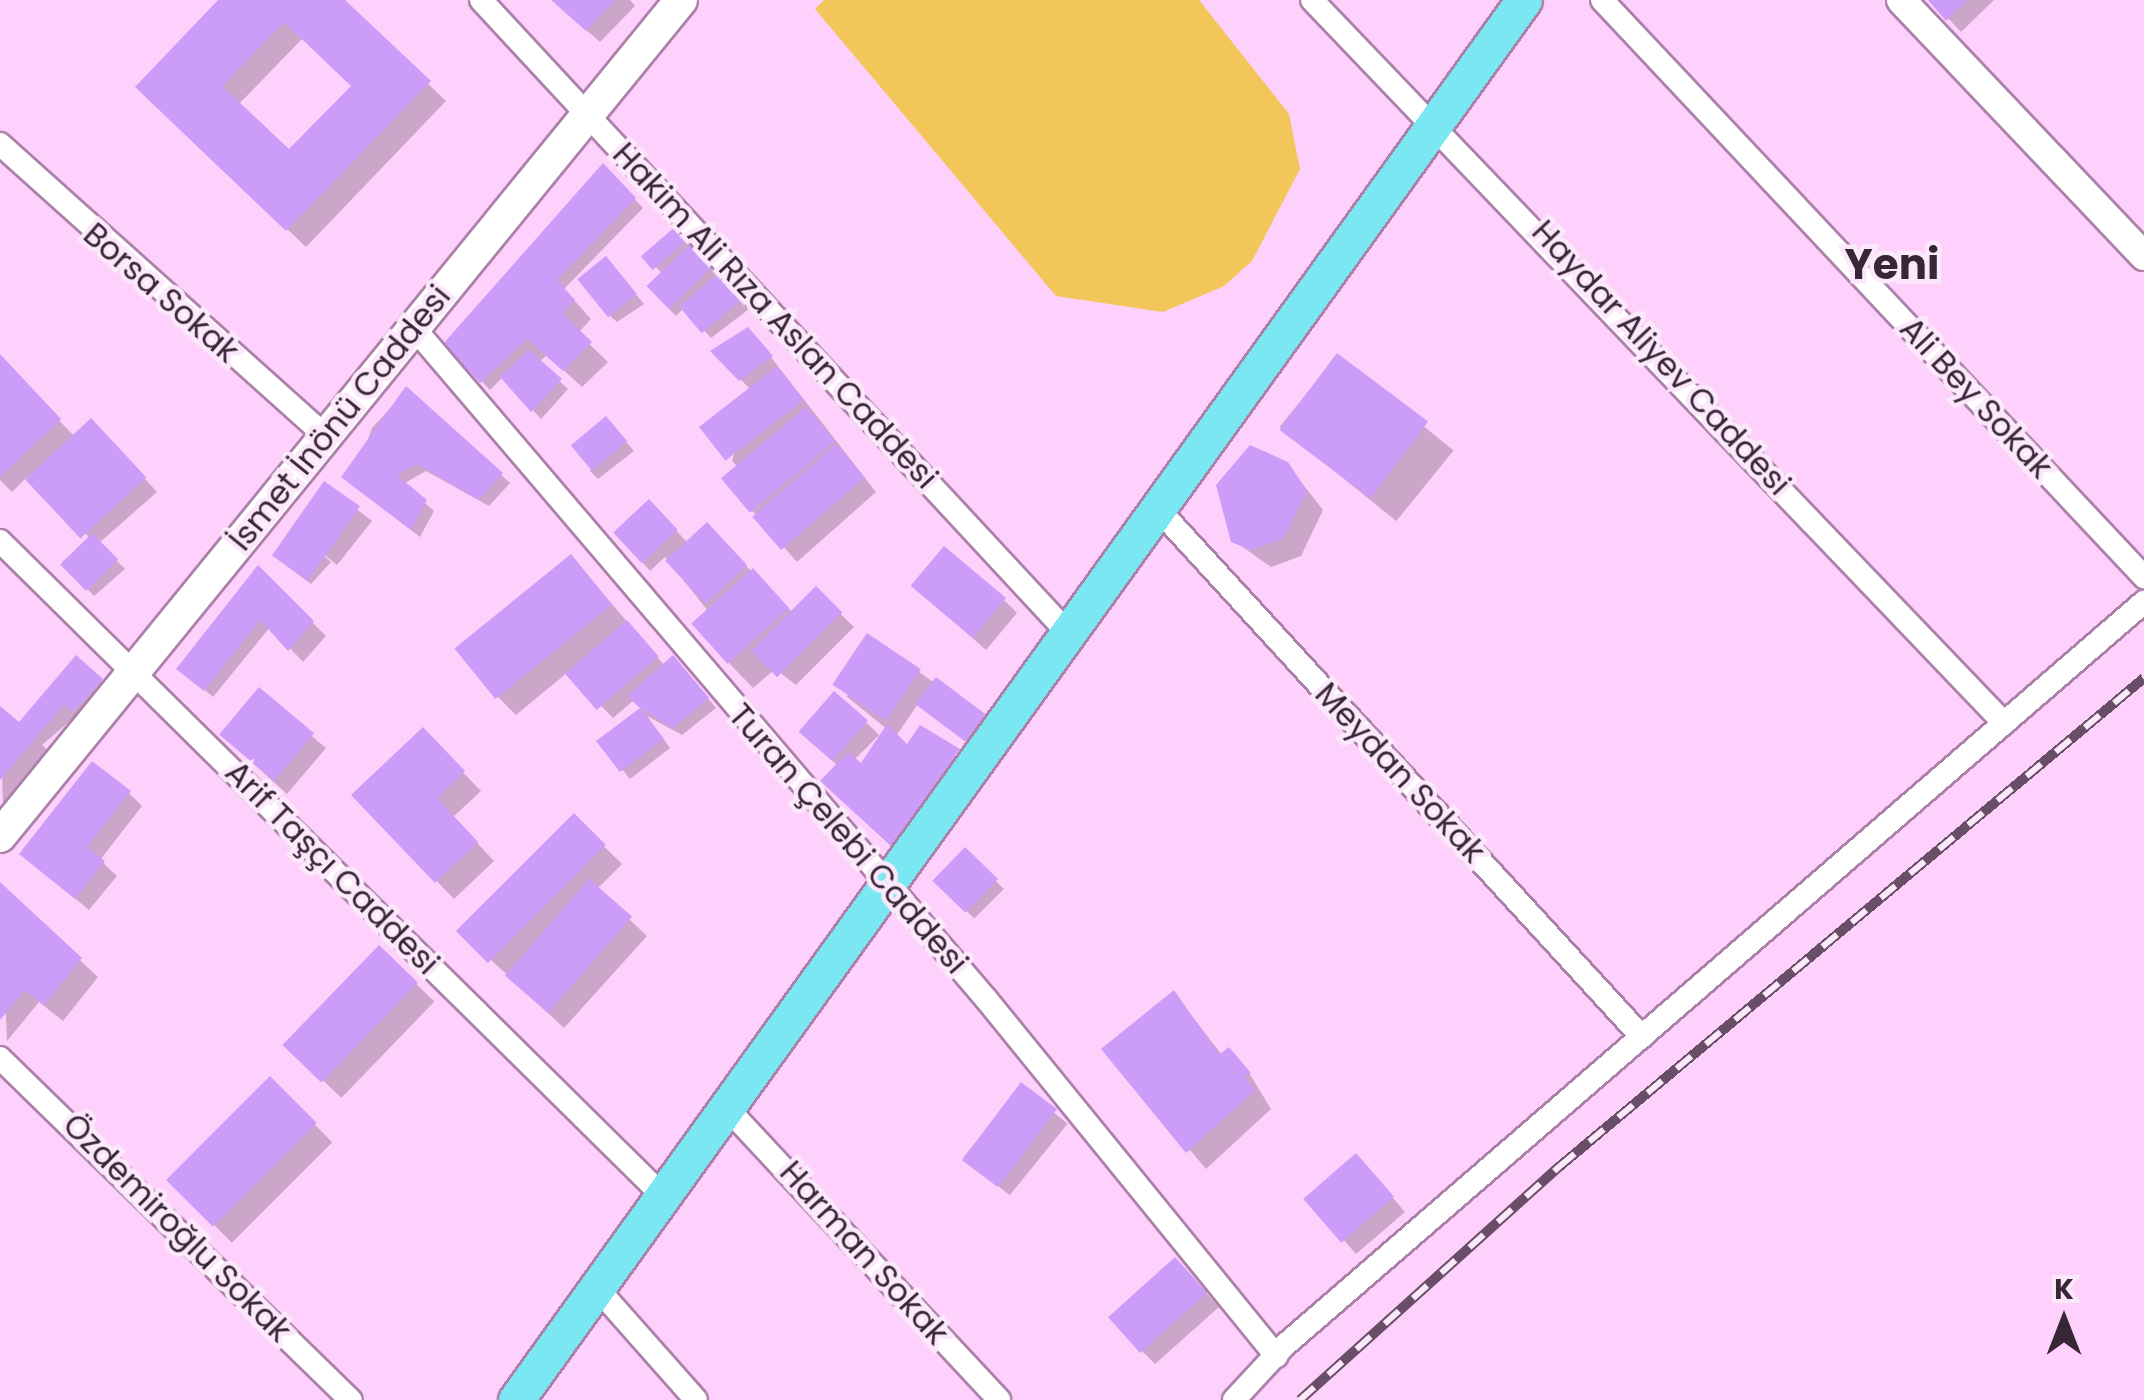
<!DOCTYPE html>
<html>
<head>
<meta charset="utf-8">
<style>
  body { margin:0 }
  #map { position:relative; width:2144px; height:1400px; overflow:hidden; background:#fed0fc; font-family:Poppins,sans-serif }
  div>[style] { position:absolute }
  .green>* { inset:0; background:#f2c658 }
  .shadow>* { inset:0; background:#0003; transform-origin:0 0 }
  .building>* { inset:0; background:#cc9cf9; transform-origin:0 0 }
  .roads { filter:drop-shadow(2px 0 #ab81aa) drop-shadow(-2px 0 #ab81aa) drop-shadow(0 2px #ab81aa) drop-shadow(0 -2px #ab81aa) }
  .minor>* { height:22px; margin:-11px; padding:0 11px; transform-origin:11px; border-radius:11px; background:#fff }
  .tertiary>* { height:28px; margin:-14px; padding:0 14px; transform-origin:14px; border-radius:14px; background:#fff }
  .secondary>* { height:32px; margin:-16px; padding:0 16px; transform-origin:16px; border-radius:16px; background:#fff }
  .primary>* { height:35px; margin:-17.5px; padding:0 17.5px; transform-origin:17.5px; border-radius:17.5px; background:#7ae7f3 }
  .rail>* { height:10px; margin-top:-5px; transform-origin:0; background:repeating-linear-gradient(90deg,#fbe8fa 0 19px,#684f67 0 38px); box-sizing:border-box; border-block:2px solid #684f67 }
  span { translate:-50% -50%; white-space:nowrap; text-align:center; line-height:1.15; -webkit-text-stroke:9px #fbe8fa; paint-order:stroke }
  .street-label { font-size:32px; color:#382637 }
  .district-label { font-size:42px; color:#382637; font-weight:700 }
  .north { position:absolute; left:2014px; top:1270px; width:100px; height:100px; -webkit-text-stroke:8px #fbe8fa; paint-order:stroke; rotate:0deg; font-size:28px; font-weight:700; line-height:40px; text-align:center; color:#382637 }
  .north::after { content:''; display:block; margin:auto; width:35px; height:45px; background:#382637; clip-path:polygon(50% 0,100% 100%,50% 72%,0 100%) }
</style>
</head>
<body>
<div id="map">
  <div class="green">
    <i style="clip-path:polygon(824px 0,1199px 0,1289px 114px,1300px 169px,1252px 261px,1224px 286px,1163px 312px,1056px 296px,815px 9px)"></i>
  </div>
  <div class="shadow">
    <i style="clip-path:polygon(evenodd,222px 0,341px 0,446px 101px,306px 247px,138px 87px,222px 0,303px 38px,354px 86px,289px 153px,238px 105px,303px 38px)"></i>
    <i style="clip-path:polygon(552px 0,630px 0,635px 6px,600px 42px)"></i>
    <i style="clip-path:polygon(1931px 0,1994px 0,1961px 32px)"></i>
    <i style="clip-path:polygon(604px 167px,643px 208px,564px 289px,591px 319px,578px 333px,608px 362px,582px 387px,547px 355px,539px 362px,568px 389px,541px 419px,503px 377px,490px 390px,446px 344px)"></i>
    <i style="clip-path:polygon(677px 229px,749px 309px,711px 338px,684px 308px,676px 316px,668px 308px,663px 274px,645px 257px)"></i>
    <i style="clip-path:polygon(614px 268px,644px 304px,617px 322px,608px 314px)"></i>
    <i style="clip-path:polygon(756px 338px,876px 492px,797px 562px,726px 481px,740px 469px,732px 461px,752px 391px,714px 352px)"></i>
    <i style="left:1337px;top:356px;width:150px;height:91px;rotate:39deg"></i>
    <i style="clip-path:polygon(0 359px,75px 437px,104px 434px,157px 492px,99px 543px,125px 569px,94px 596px,62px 562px,90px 538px,27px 477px,12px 492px,0 480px)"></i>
    <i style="clip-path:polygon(407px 390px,510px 483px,489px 506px,426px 471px,403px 484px,434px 511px,420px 537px,352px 485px,372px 428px)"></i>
    <i style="clip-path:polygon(614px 428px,634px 451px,598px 479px,590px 471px)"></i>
    <i style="clip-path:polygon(1287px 464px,1323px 510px,1301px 556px,1271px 567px,1234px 541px)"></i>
    <i style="clip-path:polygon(325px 485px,372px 521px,337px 565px,302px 537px,331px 562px,311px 584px,280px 561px)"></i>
    <i style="clip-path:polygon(649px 502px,687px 542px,706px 526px,794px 614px,816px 590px,854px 627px,796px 685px,775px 669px,753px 688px,727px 661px,708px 611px,665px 557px,650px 571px,616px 532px)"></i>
    <i style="clip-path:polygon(258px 568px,326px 636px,303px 662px,270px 627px,213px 697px,179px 668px)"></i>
    <i style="clip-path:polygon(588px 576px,665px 666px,681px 667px,716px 708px,682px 735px,647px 716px,670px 748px,630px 779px,600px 742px,643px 708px,634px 700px,613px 718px,568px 672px,516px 715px,498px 697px)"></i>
    <i style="clip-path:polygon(923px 594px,1004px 600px,1017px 613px,986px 650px)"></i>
    <i style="clip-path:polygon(76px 658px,109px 688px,42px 745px,48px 751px,3px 805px,0 709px,28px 732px)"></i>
    <i style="clip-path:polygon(919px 672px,993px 724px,975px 747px,918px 704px,896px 736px,908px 748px,966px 760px,945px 795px,909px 769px,942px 799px,906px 858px,836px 794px,838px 766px,811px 741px,866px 722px,879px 735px,854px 760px,862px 766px,887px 729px,846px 696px)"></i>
    <i style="clip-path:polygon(259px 691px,326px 748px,287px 794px,236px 748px)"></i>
    <i style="clip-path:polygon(423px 731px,481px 791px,453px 817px,494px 861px,454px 899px,355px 796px)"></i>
    <i style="clip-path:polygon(129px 793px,142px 806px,100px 860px,117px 876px,89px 910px,22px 854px)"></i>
    <i style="clip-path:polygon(574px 817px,622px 864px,597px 889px,647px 936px,564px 1028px,459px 930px)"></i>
    <i style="left:965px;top:850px;width:55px;height:42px;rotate:45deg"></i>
    <i style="clip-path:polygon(0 885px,98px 977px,63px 1021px,39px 1002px,7px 1041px)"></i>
    <i style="left:379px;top:948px;width:77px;height:134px;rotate:44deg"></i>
    <i style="clip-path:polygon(1174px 993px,1222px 1055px,1246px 1068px,1271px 1109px,1206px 1169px,1105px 1049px)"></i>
    <i style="left:270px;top:1080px;width:88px;height:142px;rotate:45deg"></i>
    <i style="left:1021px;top:1086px;width:60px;height:92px;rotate:39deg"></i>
    <i style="clip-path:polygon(1369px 1170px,1405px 1212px,1356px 1254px,1307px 1198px)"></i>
    <i style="clip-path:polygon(1188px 1273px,1219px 1307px,1155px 1364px,1142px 1351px)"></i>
  </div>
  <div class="building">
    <i style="clip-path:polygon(evenodd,218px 0,345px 0,431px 81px,286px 231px,135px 87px,218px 0,284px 22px,351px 86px,289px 149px,222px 86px,284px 22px)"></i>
    <i style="clip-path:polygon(551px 0,615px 0,586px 31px)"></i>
    <i style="clip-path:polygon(1928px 0,1967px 0,1946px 21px)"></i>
    <i style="clip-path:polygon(603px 163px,636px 198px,557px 280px,575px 300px,562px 313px,592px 342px,563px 371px,527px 339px,480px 383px,443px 344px)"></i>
    <i style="left:677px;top:225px;width:18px;height:48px;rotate:49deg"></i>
    <i style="left:689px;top:245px;width:32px;height:59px;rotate:46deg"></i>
    <i style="left:606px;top:256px;width:49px;height:37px;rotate:51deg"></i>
    <i style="left:719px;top:273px;width:35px;height:52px;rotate:50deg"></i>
    <i style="clip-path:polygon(748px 327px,773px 356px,739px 381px,710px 351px)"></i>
    <i style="clip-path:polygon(529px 350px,562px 379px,531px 412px,500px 377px)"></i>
    <i style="left:1337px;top:353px;width:114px;height:96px;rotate:37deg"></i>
    <i style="clip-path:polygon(0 354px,61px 419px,0 477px)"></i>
    <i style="left:777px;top:366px;width:43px;height:99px;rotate:52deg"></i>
    <i style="clip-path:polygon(406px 386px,503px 473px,479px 500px,417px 464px,397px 475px,427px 500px,411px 530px,341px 477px)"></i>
    <i style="left:806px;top:407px;width:45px;height:111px;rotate:50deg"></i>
    <i style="left:606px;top:416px;width:33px;height:46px;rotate:50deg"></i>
    <i style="left:91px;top:418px;width:81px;height:90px;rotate:47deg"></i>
    <i style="left:836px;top:444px;width:44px;height:111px;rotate:49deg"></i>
    <i style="clip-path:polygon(1250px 445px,1288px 462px,1307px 491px,1283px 539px,1251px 550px,1231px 542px,1216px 485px)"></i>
    <i style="left:324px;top:481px;width:44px;height:91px;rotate:35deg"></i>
    <i style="left:649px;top:499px;width:42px;height:49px;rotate:47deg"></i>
    <i style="left:707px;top:522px;width:59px;height:57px;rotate:47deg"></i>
    <i style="left:92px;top:533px;width:37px;height:45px;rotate:45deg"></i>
    <i style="left:944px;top:546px;width:81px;height:52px;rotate:40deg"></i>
    <i style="left:571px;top:554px;width:65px;height:150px;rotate:51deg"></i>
    <i style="clip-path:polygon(258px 565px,314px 621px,288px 651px,260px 620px,204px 691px,176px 669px)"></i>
    <i style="left:753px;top:568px;width:54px;height:83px;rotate:48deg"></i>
    <i style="left:816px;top:586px;width:37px;height:92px;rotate:45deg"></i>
    <i style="left:627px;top:620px;width:48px;height:82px;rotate:49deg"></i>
    <i style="left:867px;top:633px;width:65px;height:62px;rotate:34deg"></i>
    <i style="clip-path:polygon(76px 655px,103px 679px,73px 712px,64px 705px,0 780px,0 706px,19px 722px)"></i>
    <i style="clip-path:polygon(673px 655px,709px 698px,673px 728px,640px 708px,664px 739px,620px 772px,596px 741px,640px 708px,627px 696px)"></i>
    <i style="left:936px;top:677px;width:62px;height:34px;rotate:37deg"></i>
    <i style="left:259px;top:687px;width:72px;height:62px;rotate:40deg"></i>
    <i style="left:834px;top:691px;width:45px;height:54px;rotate:41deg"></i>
    <i style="clip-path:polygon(887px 724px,907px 744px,920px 725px,960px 749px,892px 847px,820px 781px,848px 752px,861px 763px)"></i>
    <i style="clip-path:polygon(423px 727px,465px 771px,437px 798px,478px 842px,435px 883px,351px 795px)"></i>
    <i style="clip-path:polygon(92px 761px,131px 791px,87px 847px,105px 861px,75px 899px,19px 854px)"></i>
    <i style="left:574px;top:813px;width:45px;height:167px;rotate:45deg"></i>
    <i style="left:965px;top:847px;width:46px;height:47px;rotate:44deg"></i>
    <i style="left:589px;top:879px;width:57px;height:128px;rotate:41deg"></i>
    <i style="clip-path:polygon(0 882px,82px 958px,44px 1005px,25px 990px,0 1020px)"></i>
    <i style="left:379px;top:945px;width:54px;height:139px;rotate:44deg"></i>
    <i style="clip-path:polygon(1174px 990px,1219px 1055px,1229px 1047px,1251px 1073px,1244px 1076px,1255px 1090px,1186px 1153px,1101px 1049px)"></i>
    <i style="left:270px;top:1076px;width:66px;height:147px;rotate:45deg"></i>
    <i style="left:1021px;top:1082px;width:45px;height:98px;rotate:37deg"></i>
    <i style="left:1356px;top:1153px;width:58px;height:70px;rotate:49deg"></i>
    <i style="left:1175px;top:1257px;width:48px;height:90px;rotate:48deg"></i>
  </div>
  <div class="roads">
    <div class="minor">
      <i style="left:481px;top:0;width:863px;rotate:47.16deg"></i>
      <i style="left:1312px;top:0;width:1001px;rotate:46.26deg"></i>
      <i style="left:1602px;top:0;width:792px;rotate:46.79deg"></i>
      <i style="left:0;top:144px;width:438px;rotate:41.9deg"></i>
      <i style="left:414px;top:328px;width:883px;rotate:49.55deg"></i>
      <i style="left:987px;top:1000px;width:459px;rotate:50.9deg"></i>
      <i style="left:1158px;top:509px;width:716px;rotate:47.49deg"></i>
      <i style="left:0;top:541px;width:932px;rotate:44.65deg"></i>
      <i style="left:0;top:1058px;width:490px;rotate:44.3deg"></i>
      <i style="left:727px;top:1108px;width:399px;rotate:47deg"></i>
      <i style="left:597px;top:1288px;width:149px;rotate:48.5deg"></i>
      <i style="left:1234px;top:1400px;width:75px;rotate:-47.2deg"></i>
      <i style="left:1285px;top:1345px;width:1136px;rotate:-40.86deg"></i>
    </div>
    <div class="tertiary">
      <i style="left:1901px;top:0;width:353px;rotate:46.5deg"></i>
    </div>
    <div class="secondary">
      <i style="left:0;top:836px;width:1078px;rotate:-50.83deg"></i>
    </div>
    <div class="primary">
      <i style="left:516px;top:1400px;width:1725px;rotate:-54.25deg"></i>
    </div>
  </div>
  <div class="rail">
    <i style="left:1300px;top:1400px;width:350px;rotate:-42deg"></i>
    <i style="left:1560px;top:1166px;width:761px;rotate:-39.88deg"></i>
  </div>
  <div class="street-label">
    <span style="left:161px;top:293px;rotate:41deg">Borsa Sokak</span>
    <span style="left:775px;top:316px;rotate:47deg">Hakim Ali Rıza Aslan Caddesi</span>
    <span style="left:1661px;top:358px;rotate:47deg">Haydar Aliyev Caddesi</span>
    <span style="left:1976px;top:398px;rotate:47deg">Ali Bey Sokak</span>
    <span style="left:340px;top:418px;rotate:-51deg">İsmet İnönü Caddesi</span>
    <span style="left:1400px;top:773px;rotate:47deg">Meydan Sokak</span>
    <span style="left:848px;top:839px;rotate:49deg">Turan Çelebi Caddesi</span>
    <span style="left:332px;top:868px;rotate:45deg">Arif Taşçı Caddesi</span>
    <span style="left:177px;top:1228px;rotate:45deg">Özdemiroğlu Sokak</span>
    <span style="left:864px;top:1253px;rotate:48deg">Harman Sokak</span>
  </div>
  <div class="district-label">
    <span style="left:1892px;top:265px">Yeni</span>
  </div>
  <div class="north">K</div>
</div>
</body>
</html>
